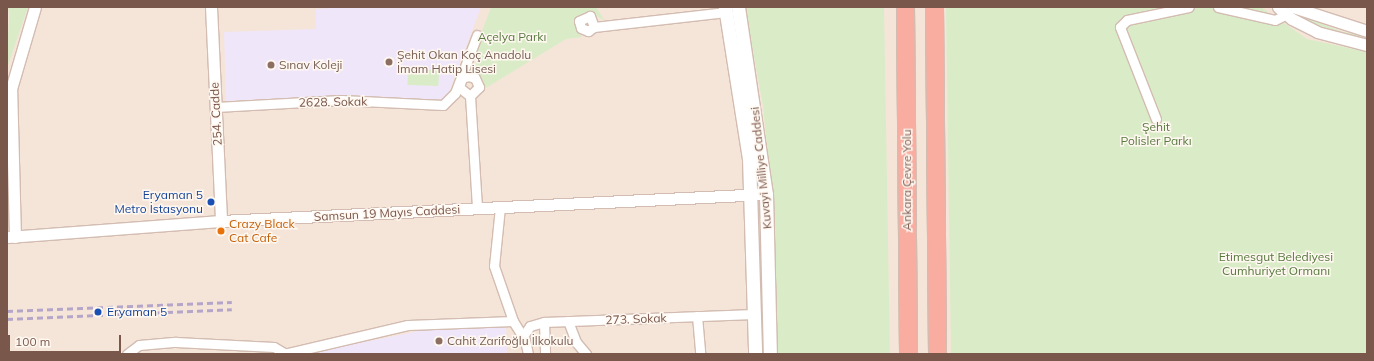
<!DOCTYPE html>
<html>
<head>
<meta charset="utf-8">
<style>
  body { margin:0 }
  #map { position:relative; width:1374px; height:361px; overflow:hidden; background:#fdf3ea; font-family:Mulish,sans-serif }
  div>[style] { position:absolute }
  .residential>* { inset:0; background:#f5e5d8; transform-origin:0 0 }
  .education>* { inset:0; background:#f0e6fa }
  .green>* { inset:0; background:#daecc7; transform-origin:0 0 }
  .roads { filter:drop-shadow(1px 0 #d3bcb1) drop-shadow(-1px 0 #d3bcb1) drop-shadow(0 1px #d3bcb1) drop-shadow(0 -1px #d3bcb1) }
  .minor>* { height:9px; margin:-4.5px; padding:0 4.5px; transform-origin:4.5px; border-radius:4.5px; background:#fff }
  .tertiary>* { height:11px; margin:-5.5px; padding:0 5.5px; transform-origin:5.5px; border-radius:5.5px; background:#fff }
  .secondary>* { height:13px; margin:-6.5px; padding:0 6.5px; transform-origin:6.5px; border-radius:6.5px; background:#fff }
  .motorway>* { height:17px; margin:-8.5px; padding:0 8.5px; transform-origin:8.5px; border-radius:8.5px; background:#f8ada0 }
  .rail>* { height:2.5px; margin-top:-1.25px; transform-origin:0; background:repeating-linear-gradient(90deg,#b5a6c9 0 6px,transparent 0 10px) }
  .dots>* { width:11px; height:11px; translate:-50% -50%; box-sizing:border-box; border:2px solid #fff8f1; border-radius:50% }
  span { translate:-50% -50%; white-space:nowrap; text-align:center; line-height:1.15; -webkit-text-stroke:3px #fff8f1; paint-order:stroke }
  .park-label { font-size:12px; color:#587a40 }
  .education-label { font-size:12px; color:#785e54 }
  .left { translate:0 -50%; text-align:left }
  .street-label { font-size:12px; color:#7a574b }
  .transit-label { font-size:12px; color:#164399 }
  .right { translate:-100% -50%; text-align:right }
  .food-label { font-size:12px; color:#c56008 }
  .frame { position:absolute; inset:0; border:8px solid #7a574b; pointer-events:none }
  .scale { position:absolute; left:8px; top:335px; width:113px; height:18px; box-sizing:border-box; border:2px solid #7a574b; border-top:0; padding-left:5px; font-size:12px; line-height:14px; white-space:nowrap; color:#7a574b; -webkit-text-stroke:3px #fff8f1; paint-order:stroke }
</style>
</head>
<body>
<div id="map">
  <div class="residential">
    <i style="left:7px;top:7px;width:1360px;height:347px"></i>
  </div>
  <div class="education">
    <i style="clip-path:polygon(349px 7px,481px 7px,446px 100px,346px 95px,226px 101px,224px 32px,316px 29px,316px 9px)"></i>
    <i style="clip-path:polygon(506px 325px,507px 354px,305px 354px,439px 327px)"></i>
  </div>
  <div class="green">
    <i style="clip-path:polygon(8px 7px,28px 7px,7px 68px,9px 15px)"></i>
    <i style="clip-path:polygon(491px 7px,596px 7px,605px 21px,592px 13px,581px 15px,577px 20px,578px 31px,582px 37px,566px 39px,481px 91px,475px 74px,479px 39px)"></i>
    <i style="clip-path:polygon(745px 7px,884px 7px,890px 354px,776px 354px,772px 195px,763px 106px)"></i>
    <i style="clip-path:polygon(946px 7px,1261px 7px,1307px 39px,1367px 52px,1367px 354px,951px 354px)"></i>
    <i style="clip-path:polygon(1293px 12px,1340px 31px,1367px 37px,1367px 40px,1322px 28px)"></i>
    <i style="left:408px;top:69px;width:31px;height:16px;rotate:2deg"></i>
  </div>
  <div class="roads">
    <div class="minor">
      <i style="left:1218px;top:7px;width:58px;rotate:12.8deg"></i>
      <i style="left:1275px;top:20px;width:11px;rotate:-27deg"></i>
      <i style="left:594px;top:27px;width:12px;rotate:-110deg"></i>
      <i style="left:590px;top:16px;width:12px;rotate:156deg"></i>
      <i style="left:579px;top:21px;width:7px;rotate:74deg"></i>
      <i style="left:581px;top:28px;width:8px;rotate:23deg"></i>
      <i style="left:588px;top:31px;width:7px;rotate:-34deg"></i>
      <i style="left:594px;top:27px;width:133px;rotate:-6.5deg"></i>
      <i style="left:470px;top:96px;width:14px;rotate:-141deg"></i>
      <i style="left:459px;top:87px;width:9px;rotate:-72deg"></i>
      <i style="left:462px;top:78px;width:6px;rotate:-18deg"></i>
      <i style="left:468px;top:76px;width:7px;rotate:16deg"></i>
      <i style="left:475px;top:78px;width:10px;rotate:66deg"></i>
      <i style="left:479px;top:87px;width:13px;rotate:135deg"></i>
      <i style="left:470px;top:96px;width:112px;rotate:86.4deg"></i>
      <i style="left:216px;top:107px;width:125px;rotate:-3.2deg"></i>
      <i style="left:341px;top:100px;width:102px;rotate:2.8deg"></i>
      <i style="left:443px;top:105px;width:17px;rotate:-45deg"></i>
      <i style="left:455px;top:93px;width:62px;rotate:-69.2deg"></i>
      <i style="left:1156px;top:119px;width:99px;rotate:-111.4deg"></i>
      <i style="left:1120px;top:27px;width:10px;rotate:-45deg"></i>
      <i style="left:1127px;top:20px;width:63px;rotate:-11.8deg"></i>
      <i style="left:500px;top:207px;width:59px;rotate:95.8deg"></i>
      <i style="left:494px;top:266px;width:58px;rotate:70.9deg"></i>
      <i style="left:513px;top:321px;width:22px;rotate:58deg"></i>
      <i style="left:525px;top:340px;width:14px;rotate:78deg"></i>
      <i style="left:697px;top:316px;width:38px;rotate:85deg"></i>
      <i style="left:568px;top:321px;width:22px;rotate:69deg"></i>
      <i style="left:576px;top:342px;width:16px;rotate:50deg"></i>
      <i style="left:544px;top:322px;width:32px;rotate:88deg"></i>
      <i style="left:523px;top:336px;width:12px;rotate:-55deg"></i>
      <i style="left:530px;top:326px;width:15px;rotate:-16deg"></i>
      <i style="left:544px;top:322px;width:210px;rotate:-2.2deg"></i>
      <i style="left:127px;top:354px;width:15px;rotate:-37deg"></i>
      <i style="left:139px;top:345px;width:37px;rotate:-5deg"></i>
      <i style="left:176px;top:342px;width:98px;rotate:2.9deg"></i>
      <i style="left:274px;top:347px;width:12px;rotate:31deg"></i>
      <i style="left:284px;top:354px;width:127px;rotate:-13.2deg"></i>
      <i style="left:408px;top:325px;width:105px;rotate:-2.2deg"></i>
    </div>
    <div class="tertiary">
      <i style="left:211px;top:7px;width:214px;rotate:87.3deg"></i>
      <i style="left:1278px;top:7px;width:18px;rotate:41deg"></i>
      <i style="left:1292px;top:19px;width:28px;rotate:27deg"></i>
      <i style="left:1317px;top:32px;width:52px;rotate:14.6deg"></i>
      <i style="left:1293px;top:7px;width:78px;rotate:18deg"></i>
      <i style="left:7px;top:237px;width:215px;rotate:-4.3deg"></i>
      <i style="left:221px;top:221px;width:546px;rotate:-2.84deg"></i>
      <i style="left:15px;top:237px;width:148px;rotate:-91.5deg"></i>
      <i style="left:11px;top:89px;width:85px;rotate:-73.7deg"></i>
    </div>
    <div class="secondary">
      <i style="left:725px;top:7px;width:153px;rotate:81deg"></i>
      <i style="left:749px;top:158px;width:196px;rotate:88.2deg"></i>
      <i style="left:738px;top:7px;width:189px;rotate:81.5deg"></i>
      <i style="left:766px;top:194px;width:160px;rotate:88.6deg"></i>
    </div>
    <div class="motorway">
      <i style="left:905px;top:7px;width:347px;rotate:89.5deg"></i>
      <i style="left:934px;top:7px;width:347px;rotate:89.5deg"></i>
    </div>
  </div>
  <div class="rail">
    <i style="left:7px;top:311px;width:225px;rotate:-2.3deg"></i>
    <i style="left:7px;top:319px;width:225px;rotate:-2.5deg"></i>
  </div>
  <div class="dots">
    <i style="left:389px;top:62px;background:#8d6e63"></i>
    <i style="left:271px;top:65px;background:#8d6e63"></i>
    <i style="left:211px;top:202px;background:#1a4fb4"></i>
    <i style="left:221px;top:231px;background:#e8710a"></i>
    <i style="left:98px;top:312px;background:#1a4fb4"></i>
    <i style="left:439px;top:341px;background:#8d6e63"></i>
  </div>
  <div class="park-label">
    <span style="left:512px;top:37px">Açelya Parkı</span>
    <span style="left:1156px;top:134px">Şehit<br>Polisler Parkı</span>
    <span style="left:1276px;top:264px">Etimesgut Belediyesi<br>Cumhuriyet Ormanı</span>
  </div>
  <div class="education-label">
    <span class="left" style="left:397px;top:62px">Şehit Okan Koç Anadolu<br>İmam Hatip Lisesi</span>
    <span class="left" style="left:279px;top:65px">Sınav Koleji</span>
    <span class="left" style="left:447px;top:341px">Cahit Zarifoğlu İlkokulu</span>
  </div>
  <div class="street-label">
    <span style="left:333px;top:102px;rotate:-1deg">2628. Sokak</span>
    <span style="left:216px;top:114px;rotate:-93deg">254. Cadde</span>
    <span style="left:761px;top:168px;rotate:-96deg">Kuvayi Milliye Caddesi</span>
    <span style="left:907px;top:180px;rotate:-90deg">Ankara Çevre Yolu</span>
    <span style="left:387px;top:213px;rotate:-3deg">Samsun 19 Mayıs Caddesi</span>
    <span style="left:636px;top:319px;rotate:-2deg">273. Sokak</span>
  </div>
  <div class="transit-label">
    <span class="right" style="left:203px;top:202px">Eryaman 5<br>Metro İstasyonu</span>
    <span class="left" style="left:107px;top:312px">Eryaman 5</span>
  </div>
  <div class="food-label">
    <span class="left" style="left:229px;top:231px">Crazy Black<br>Cat Cafe</span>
  </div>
  <div class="frame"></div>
  <div class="scale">100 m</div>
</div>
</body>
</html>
